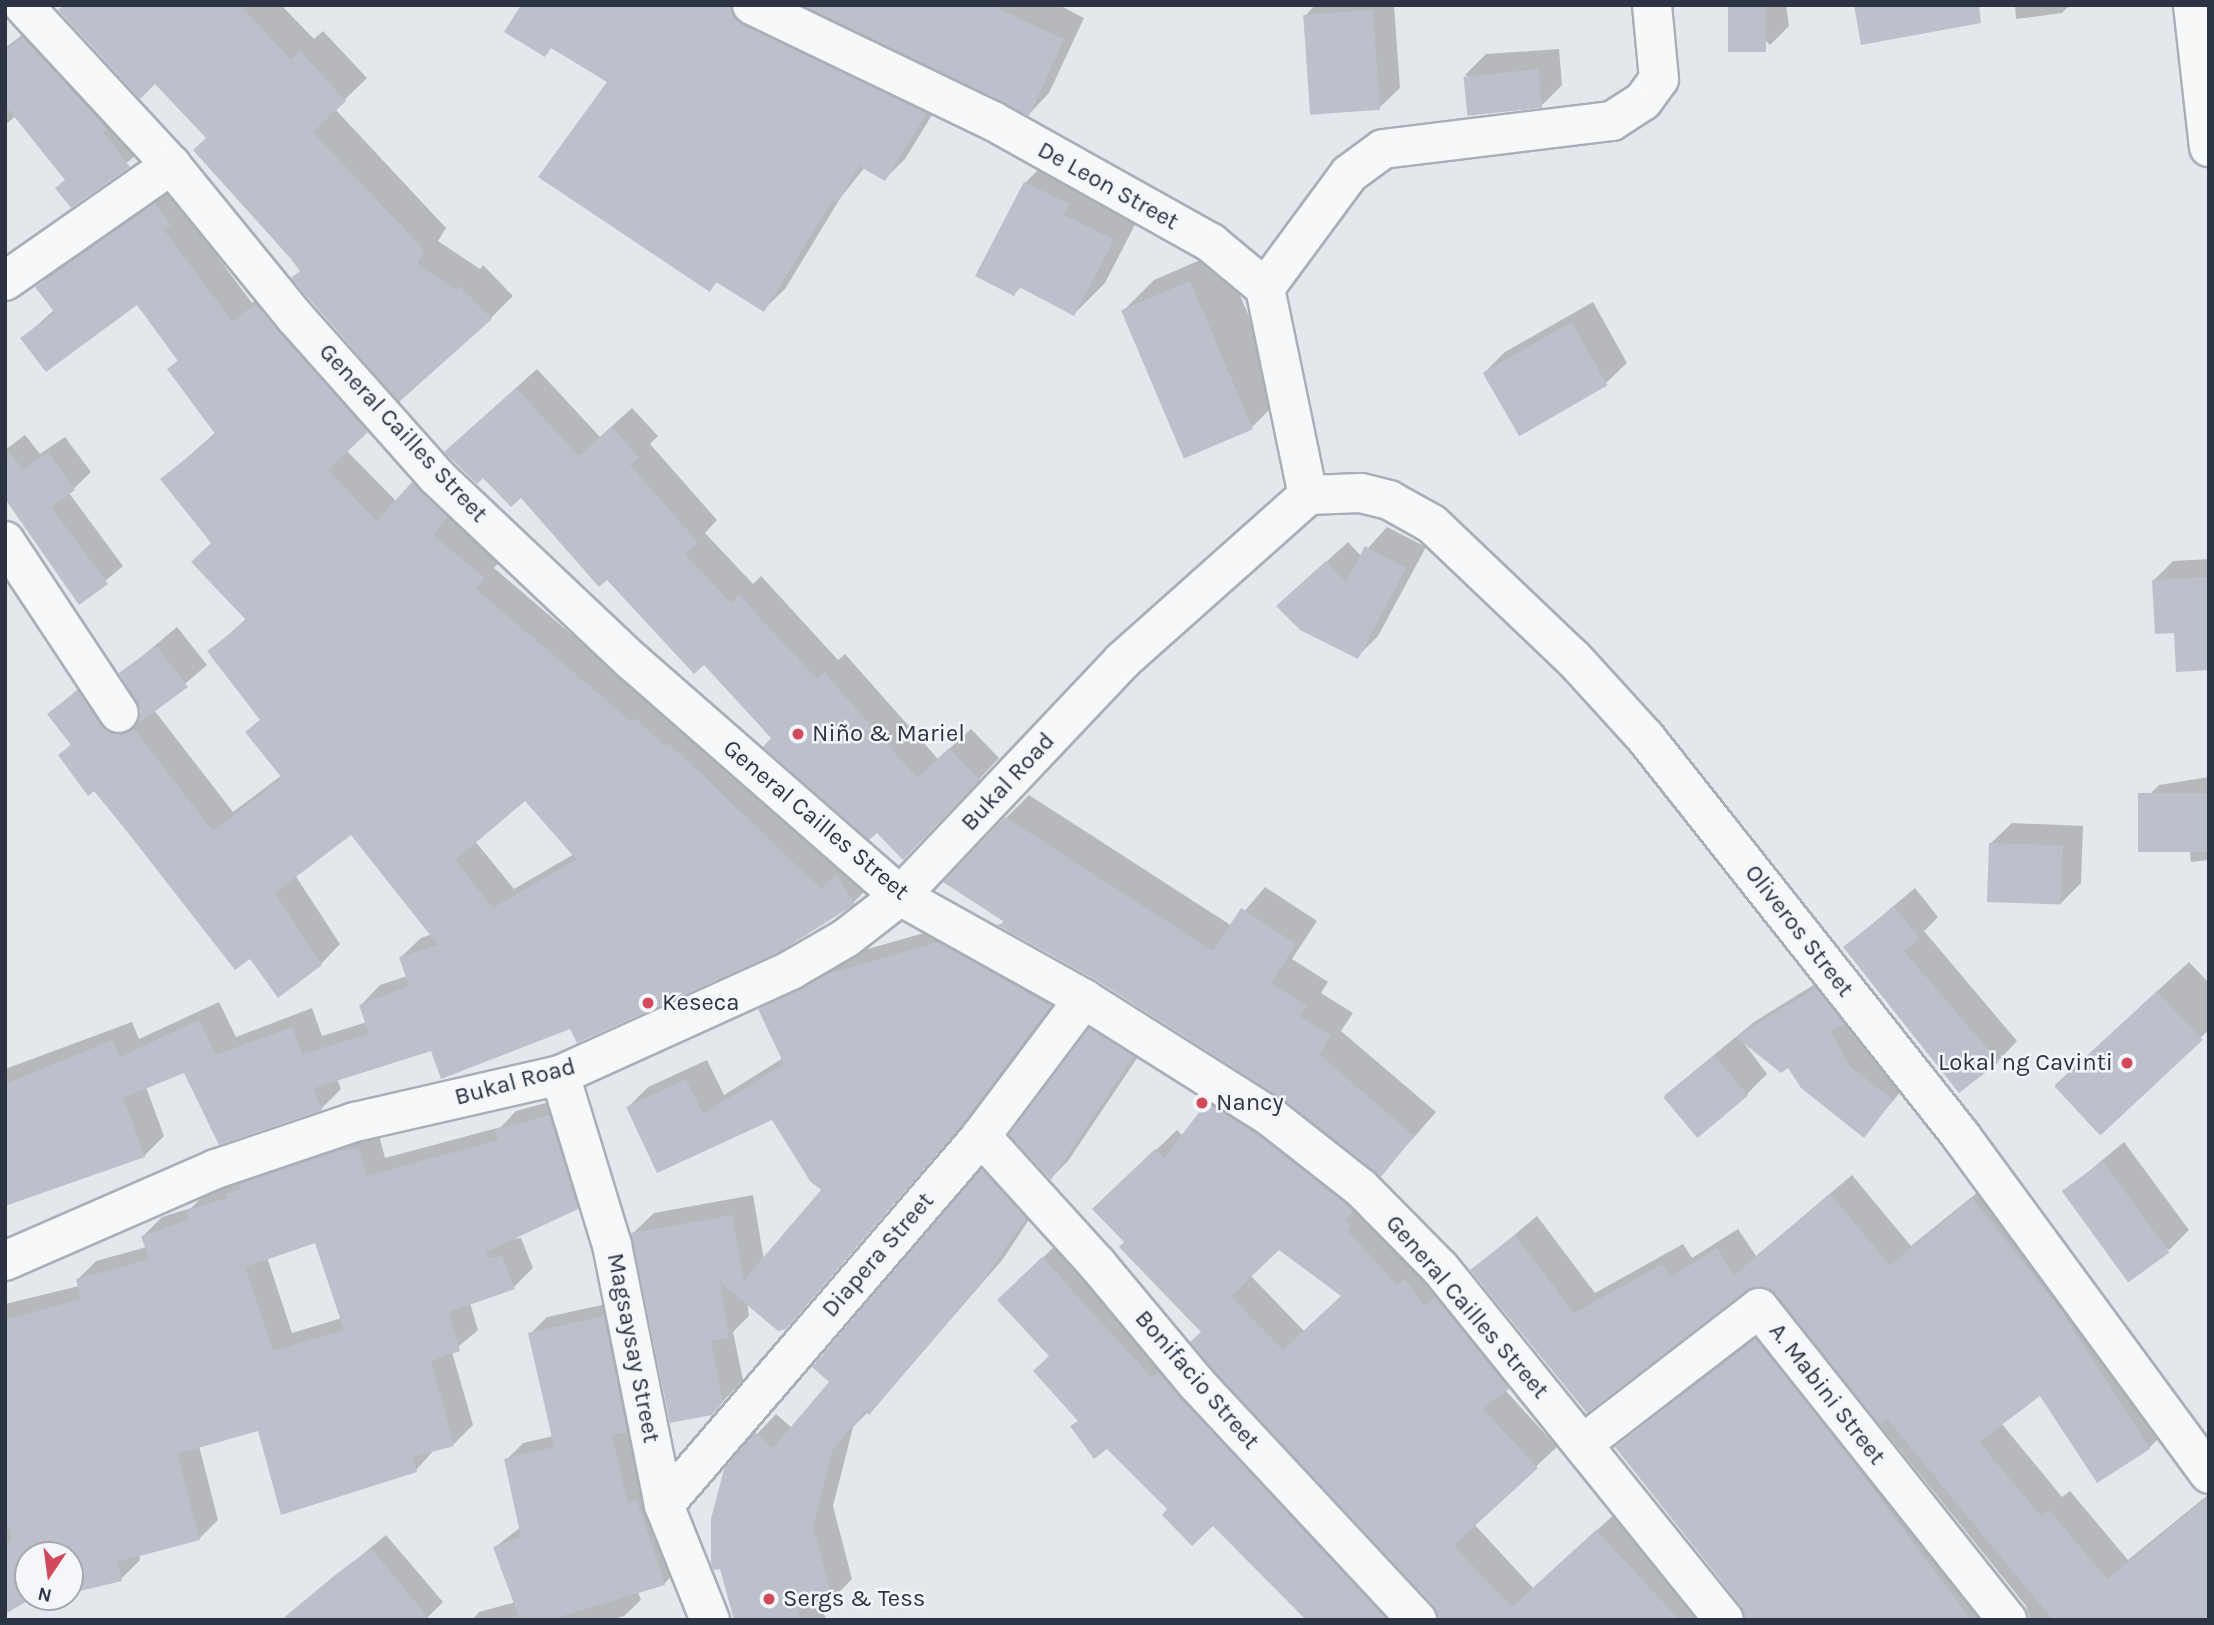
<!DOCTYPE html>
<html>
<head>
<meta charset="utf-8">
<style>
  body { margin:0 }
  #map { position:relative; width:2214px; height:1625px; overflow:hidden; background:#e4e7ec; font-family:Karla,sans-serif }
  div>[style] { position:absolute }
  .shadow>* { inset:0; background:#0003 }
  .building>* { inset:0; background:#bbc0ca; transform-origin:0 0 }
  .roads { filter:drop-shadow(2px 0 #a9aeb7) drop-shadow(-2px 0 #a9aeb7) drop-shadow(0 2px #a9aeb7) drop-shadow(0 -2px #a9aeb7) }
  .minor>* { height:38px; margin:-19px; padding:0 19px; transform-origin:19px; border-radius:19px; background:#f7f8fa }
  .dots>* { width:19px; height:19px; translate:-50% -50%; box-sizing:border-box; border:4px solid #f4f6f9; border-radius:50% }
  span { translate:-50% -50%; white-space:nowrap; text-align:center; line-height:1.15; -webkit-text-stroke:5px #f4f6f9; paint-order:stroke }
  .street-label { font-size:24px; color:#2b3445 }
  .poi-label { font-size:24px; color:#2b3445 }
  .left { translate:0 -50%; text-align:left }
  .right { translate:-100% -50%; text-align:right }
  .frame { position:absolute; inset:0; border:7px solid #2b3445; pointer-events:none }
  .north { position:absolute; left:14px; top:1541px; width:70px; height:70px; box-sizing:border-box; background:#f4f6f9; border:2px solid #a4a8b1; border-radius:50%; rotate:193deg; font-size:19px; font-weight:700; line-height:28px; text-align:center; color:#2b3445 }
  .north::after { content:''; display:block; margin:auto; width:24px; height:32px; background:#d1495b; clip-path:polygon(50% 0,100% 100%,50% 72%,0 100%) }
</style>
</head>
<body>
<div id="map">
  <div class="shadow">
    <i style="clip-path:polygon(65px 5px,281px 5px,314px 39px,323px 31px,367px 78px,335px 109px,446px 228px,438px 241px,480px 269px,483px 265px,513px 296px,491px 318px,301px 270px,208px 138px,155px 82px)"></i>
    <i style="clip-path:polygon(523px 5px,765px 5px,946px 92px,905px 159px,885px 179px,865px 167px,841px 197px,785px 289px,764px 309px,718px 281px,709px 290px,609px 82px,552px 47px,545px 55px)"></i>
    <i style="clip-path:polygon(800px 5px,1059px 5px,1084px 18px,1049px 93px,1029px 114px)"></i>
    <i style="clip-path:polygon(1315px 5px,1394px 5px,1400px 88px,1379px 108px,1305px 16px)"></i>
    <i style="clip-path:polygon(1730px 5px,1786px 5px,1789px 26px,1770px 45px)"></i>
    <i style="clip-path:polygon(2015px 5px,2070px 5px,2062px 13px,2016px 19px)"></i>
    <i style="clip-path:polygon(43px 19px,148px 146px,71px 206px,67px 179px,16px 116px,5px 125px,5px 48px)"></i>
    <i style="clip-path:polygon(1559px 49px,1562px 85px,1541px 106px,1465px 75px,1486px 54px)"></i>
    <i style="clip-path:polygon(1056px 152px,1143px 209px,1105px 283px,1074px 314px,1021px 287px,1014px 294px,1025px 183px)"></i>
    <i style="clip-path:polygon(evenodd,175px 185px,183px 210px,252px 303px,276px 285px,386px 411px,346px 450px,397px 502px,433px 464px,503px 558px,494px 568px,653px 704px,690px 725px,842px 871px,856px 857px,873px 883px,854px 902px,571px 1027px,432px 1049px,337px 1079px,341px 1089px,321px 1109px,185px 1071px,146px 1087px,164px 1136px,144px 1156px,5px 1204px,5px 1069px,132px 1022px,139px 1039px,219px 1002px,236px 1037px,312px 1008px,322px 1036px,367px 1022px,361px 1005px,380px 985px,407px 976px,401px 957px,421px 938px,432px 934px,352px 832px,295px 875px,340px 944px,321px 964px,251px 956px,60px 755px,72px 743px,49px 714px,98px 672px,128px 713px,141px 716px,143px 711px,121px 674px,177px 627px,207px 665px,154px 710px,233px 812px,282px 775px,247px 732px,261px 719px,209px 652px,247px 618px,213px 543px,162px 480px,216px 432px,169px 369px,179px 359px,137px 303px,23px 338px,55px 309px,38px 287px,57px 267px,175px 185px,525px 798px,574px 854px,514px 889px,475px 841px,525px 798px)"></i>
    <i style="clip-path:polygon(1221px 251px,1283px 396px,1252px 427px,1123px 311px,1154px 280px)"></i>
    <i style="clip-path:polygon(1593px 302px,1627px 363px,1606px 383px,1485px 372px,1505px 352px)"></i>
    <i style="clip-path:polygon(537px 369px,600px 437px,632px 408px,658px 436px,650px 444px,717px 520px,705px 533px,753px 584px,761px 576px,838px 660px,845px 654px,938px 759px,971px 729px,999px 758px,924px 838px,773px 738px,704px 662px,467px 432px)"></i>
    <i style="clip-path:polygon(25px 435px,40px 454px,65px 437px,91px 472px,69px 493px,123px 566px,79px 603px,5px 497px,5px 450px)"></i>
    <i style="clip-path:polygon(1387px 527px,1426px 547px,1378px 636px,1357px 657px,1278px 606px,1348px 542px,1361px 556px)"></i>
    <i style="clip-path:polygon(2209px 559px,2209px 668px,2176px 631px,2153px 581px,2173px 561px)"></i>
    <i style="clip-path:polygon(2209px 777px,2209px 860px,2191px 862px,2190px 853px,2141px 803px,2159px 785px)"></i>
    <i style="clip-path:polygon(1029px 795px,1232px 926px,1265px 887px,1317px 921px,1292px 959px,1328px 982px,1321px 993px,1353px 1013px,1341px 1031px,1436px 1112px,1381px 1175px,1285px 1098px,1097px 979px,1000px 925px,1005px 920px,1006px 818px)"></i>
    <i style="clip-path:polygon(2012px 823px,2083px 826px,2081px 883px,2060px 904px,1991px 843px)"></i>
    <i style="clip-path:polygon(1915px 888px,1938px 917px,1924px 931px,2017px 1041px,1998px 1061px,1845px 947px)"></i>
    <i style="clip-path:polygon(959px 923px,1070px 985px,984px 1100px,785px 1328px,747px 1302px,749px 1316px,733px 1332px,743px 1380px,711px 1414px,633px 1233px,654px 1213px,753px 1195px,764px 1260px,823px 1190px,772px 1118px,658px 1171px,628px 1107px,648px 1087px,707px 1060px,724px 1095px,783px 1058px,760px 1010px,780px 989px,850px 954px)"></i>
    <i style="clip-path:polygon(2189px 962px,2209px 983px,2209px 1030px,2096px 1131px,2055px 1085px)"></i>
    <i style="clip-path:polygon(1833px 973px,1847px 1018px,1867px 1051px,1908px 1083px,1864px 1135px,1788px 1066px,1740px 1038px,1767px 1074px,1747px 1094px,1664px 1096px,1754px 1022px)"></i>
    <i style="clip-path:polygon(1108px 1012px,1150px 1039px,1068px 1161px,1051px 1178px,1091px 1029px)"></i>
    <i style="clip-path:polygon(evenodd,1228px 1083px,1529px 1367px,1505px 1390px,1557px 1447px,1474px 1524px,1533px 1588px,1618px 1511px,1736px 1620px,1439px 1620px,1435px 1604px,1126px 1242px,1115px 1189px,1177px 1130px,1183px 1136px,1228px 1083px,1279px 1248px,1343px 1295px,1304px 1331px,1251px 1276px,1279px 1248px)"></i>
    <i style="clip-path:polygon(evenodd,568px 1097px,596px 1189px,577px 1208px,512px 1239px,521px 1238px,533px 1268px,514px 1287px,470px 1303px,478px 1330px,452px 1352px,473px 1425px,454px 1444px,434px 1450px,416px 1470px,259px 1429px,199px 1446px,218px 1520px,199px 1539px,139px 1554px,140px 1560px,121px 1579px,76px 1570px,70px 1573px,70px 1555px,28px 1555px,30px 1597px,15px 1606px,5px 1590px,5px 1304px,79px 1286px,77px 1280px,96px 1261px,147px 1247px,143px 1236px,162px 1217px,191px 1208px,207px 1192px,246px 1175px,378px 1131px,385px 1158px,501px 1127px,516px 1111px,568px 1097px,316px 1241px,342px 1318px,292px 1333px,267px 1257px,316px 1241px)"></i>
    <i style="clip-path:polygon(2124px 1142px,2189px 1230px,2169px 1250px,2064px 1192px)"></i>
    <i style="clip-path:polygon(1002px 1151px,1044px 1197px,1003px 1259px,888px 1392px,853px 1427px,833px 1506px,852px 1579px,832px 1599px,821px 1602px,826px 1620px,736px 1620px,757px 1434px,776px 1414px,792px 1428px,832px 1381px,814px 1366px)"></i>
    <i style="clip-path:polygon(1852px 1175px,1911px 1246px,1994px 1179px,2169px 1428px,2149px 1448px,2040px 1393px,2001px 1423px,2062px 1497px,2070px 1491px,2128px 1560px,2209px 1494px,2209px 1620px,2030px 1620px,2026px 1606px,1768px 1286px,1745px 1289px,1587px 1411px,1472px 1270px,1537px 1216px,1595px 1293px,1683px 1244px,1692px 1258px,1738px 1229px,1756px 1256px)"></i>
    <i style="clip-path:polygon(1062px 1239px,1403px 1620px,1309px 1620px,1213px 1523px,1169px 1509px,1107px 1447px,1072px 1427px,1079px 1420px,1019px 1281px)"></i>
    <i style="clip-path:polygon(620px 1301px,680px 1567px,664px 1584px,638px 1592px,641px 1600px,624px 1616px,612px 1620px,472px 1620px,479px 1612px,516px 1602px,495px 1547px,521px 1527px,506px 1460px,523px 1443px,553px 1436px,530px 1334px,547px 1317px)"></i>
    <i style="clip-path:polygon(1776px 1319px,2025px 1620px,1741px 1620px,1748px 1619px,1743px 1605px,1617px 1447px)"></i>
    <i style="clip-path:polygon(386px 1535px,443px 1602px,428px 1617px,424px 1620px,305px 1602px)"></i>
  </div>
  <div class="building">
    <i style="clip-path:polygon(64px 5px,240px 5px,291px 60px,300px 51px,346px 101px,313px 132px,425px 251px,417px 263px,457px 290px,460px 286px,492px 319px,399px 402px,291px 278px,300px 271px,291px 259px,193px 150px,206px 138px,155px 84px,140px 99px,58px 10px)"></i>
    <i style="clip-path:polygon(521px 5px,730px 5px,743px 25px,927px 113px,885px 181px,859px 166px,837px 203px,833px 200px,764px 312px,716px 282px,710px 292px,538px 177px,607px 82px,551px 48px,545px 57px,504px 32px)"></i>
    <i style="clip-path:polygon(803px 5px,990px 5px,1064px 39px,1029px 116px)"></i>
    <i style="left:1728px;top:5px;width:38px;height:47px"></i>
    <i style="clip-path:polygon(1854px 5px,1979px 5px,1981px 23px,1861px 45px)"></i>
    <i style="left:1373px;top:10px;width:100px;height:70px;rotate:86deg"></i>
    <i style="clip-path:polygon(23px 37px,107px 129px,103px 132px,130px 167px,71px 208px,55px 188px,65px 180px,5px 105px,5px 51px)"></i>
    <i style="left:1538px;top:69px;width:39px;height:75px;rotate:84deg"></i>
    <i style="clip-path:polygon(1024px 182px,1069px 204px,1064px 215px,1114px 240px,1074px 316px,1019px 287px,1014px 296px,975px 276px)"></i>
    <i style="clip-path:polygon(evenodd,155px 203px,171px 225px,164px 230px,232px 321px,256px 304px,368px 432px,328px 470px,377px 521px,412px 482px,448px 517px,433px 535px,485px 578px,476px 589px,632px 722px,636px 718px,665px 746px,669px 743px,821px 889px,836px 875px,855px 904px,781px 951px,577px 1043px,570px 1029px,441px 1079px,431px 1051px,314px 1088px,322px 1110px,219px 1145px,184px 1073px,123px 1098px,145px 1157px,5px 1206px,5px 1084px,112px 1040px,120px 1057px,199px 1020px,216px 1055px,292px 1027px,302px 1054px,369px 1034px,359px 1005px,409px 986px,399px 957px,438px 945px,351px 835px,275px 893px,322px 965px,278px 998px,250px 959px,235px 970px,129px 834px,94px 791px,88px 796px,58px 755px,71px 745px,47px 714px,78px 690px,109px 732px,121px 735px,134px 729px,213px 831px,282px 778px,245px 732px,260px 720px,207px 651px,247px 621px,191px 562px,211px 543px,160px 479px,216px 435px,167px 369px,178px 361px,137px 305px,46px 372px,20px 338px,55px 313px,35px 287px,155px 203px,525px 801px,576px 859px,493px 908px,455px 860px,525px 801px)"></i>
    <i style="left:1190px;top:281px;width:161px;height:75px;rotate:67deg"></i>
    <i style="left:1571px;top:322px;width:73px;height:102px;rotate:60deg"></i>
    <i style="clip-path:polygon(516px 388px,579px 456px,611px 427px,639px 457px,630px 465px,698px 542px,685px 554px,731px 603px,739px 595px,817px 679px,824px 672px,917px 778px,949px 748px,980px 780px,903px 860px,877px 833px,869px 840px,763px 747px,771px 738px,704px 665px,694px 674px,607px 580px,599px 587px,521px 498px,511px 507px,483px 478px,477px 484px,444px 452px)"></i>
    <i style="clip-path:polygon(8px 450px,23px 470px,48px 452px,75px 490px,51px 507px,108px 584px,79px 605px,5px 499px)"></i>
    <i style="clip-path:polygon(1365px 546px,1406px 568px,1358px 659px,1300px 630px,1276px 606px,1326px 561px,1346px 582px)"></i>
    <i style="clip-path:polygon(2209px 577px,2209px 670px,2176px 672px,2174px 633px,2155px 634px,2152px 580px)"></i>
    <i style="clip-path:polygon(156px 646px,188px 687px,135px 726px,141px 711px,119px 673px)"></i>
    <i style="left:2209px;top:793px;width:59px;height:71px;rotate:90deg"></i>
    <i style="clip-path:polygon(1005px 817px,1213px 951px,1241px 908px,1296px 944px,1271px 983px,1307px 1006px,1300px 1016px,1331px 1036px,1319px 1054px,1414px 1136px,1381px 1177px,1284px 1100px,1096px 980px,997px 925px,1006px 923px,943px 882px)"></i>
    <i style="left:1989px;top:843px;width:74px;height:59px;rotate:2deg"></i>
    <i style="clip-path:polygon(1894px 907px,1920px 938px,1904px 951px,1999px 1062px,1959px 1093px,1843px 947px)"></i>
    <i style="clip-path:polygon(938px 942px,1051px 1006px,964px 1122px,786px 1329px,778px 1331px,720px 1282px,729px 1338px,711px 1341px,723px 1402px,712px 1415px,670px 1423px,631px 1233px,732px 1215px,744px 1280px,821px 1190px,810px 1181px,772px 1120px,657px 1173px,626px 1107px,686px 1079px,703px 1114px,784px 1064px,758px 1009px,828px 974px)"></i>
    <i style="clip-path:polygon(1816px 988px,1844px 1024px,1830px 1032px,1851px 1067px,1893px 1100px,1864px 1138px,1801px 1088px,1788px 1068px,1781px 1073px,1736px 1037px)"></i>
    <i style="left:2157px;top:991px;width:67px;height:140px;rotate:47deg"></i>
    <i style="clip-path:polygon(1089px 1028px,1134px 1056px,1051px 1180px,1009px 1135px)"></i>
    <i style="left:1714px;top:1055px;width:53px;height:66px;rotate:50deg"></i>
    <i style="clip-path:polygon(evenodd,1207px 1102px,1259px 1136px,1346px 1204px,1353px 1211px,1345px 1221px,1351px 1226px,1347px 1230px,1397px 1285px,1405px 1279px,1424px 1305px,1435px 1297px,1509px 1389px,1483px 1409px,1538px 1468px,1454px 1545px,1481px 1575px,1512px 1607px,1596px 1530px,1680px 1620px,1438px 1620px,1433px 1605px,1213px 1370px,1190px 1342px,1201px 1332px,1119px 1247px,1124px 1242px,1092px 1209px,1155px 1149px,1164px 1158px,1207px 1102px,1279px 1250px,1341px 1296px,1283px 1350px,1231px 1296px,1279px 1250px)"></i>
    <i style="clip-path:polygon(evenodd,549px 1115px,578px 1209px,486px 1252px,488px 1258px,502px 1256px,515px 1289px,449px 1312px,460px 1351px,431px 1361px,454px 1446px,413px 1457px,417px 1472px,281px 1515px,258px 1431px,177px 1454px,200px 1540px,117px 1562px,122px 1581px,80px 1591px,75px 1572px,70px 1575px,70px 1555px,28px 1555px,28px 1597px,34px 1597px,5px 1614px,5px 1544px,12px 1540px,5px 1516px,5px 1320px,81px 1299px,76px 1279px,149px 1259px,141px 1236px,189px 1220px,186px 1211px,227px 1198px,225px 1194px,241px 1189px,239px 1184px,337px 1151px,359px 1149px,366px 1176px,498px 1140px,495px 1130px,549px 1115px,315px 1243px,344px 1330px,273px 1351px,245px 1267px,315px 1243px)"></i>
    <i style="left:2103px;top:1161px;width:113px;height:51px;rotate:54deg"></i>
    <i style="clip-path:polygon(981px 1169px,1026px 1218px,983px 1281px,869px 1415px,865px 1411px,833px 1449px,813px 1527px,833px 1601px,798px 1610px,801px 1620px,734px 1620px,720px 1569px,714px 1570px,711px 1564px,711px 1519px,724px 1469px,755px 1432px,773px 1448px,829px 1382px,812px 1367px)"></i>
    <i style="clip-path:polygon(1830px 1194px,1890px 1265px,1972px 1198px,2061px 1310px,2150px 1449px,2097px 1483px,2040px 1396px,1979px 1442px,2041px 1516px,2049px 1510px,2107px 1579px,2209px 1496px,2209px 1620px,2053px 1620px,1887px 1419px,1880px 1425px,1768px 1288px,1746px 1291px,1587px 1413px,1470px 1270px,1515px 1235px,1574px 1313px,1662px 1264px,1671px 1277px,1717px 1248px,1734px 1275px)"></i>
    <i style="clip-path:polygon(1042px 1257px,1152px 1378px,1158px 1372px,1387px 1620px,1306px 1620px,1213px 1526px,1192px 1546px,1162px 1515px,1167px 1509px,1107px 1449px,1094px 1459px,1070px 1426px,1078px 1421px,1033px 1371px,1049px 1356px,997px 1300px)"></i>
    <i style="clip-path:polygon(604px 1316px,627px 1432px,612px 1435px,628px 1503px,637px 1500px,665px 1585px,549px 1620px,520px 1620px,493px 1547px,521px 1537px,504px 1459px,554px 1447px,528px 1333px)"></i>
    <i style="clip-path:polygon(1755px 1338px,1853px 1462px,1971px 1620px,1745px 1620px,1741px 1606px,1615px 1447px)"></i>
    <i style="clip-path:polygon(371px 1548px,430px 1620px,281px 1620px,334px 1576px)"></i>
  </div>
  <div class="roads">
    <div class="minor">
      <i style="left:23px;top:5px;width:218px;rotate:47.2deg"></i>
      <i style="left:171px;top:165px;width:196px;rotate:50.8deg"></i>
      <i style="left:295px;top:317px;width:213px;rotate:48.4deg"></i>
      <i style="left:436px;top:476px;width:271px;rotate:43.4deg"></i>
      <i style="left:633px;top:662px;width:355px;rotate:41.2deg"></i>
      <i style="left:900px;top:896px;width:211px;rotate:29.2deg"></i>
      <i style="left:1084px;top:999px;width:222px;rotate:32.3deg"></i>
      <i style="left:1272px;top:1118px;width:113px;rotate:38.2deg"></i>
      <i style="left:1361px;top:1188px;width:112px;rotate:45.4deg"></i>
      <i style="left:1440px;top:1268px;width:452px;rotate:51.1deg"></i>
      <i style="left:752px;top:5px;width:267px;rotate:25.7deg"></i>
      <i style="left:993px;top:121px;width:250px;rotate:29.2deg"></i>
      <i style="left:1211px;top:243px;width:70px;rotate:39.8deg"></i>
      <i style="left:1265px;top:288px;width:211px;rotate:78.3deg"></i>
      <i style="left:2193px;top:5px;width:143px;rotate:83.6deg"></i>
      <i style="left:5px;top:281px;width:203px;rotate:-34.9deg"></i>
      <i style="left:1265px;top:288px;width:142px;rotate:-53.6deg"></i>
      <i style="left:1349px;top:174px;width:42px;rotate:-36.3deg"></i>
      <i style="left:1383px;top:149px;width:231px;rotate:-7deg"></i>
      <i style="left:1612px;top:121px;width:37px;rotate:-33deg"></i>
      <i style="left:1643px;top:101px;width:27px;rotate:-54deg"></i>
      <i style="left:1659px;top:79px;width:74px;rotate:-95.4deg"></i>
      <i style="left:1308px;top:495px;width:53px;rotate:-2.2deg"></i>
      <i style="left:1361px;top:493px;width:29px;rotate:14deg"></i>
      <i style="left:1389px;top:500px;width:49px;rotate:29.2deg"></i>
      <i style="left:1432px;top:524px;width:196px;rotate:43.6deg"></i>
      <i style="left:1574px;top:659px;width:105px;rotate:47.7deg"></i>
      <i style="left:1645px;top:737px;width:509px;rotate:51.62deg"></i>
      <i style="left:1961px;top:1136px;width:419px;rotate:53.7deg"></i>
      <i style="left:5px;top:541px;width:206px;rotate:56.5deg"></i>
      <i style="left:560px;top:1075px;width:178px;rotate:73deg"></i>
      <i style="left:612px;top:1245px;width:265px;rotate:78.7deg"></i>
      <i style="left:664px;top:1505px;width:124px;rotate:68.2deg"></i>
      <i style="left:981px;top:1136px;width:173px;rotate:47.8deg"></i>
      <i style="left:1097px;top:1264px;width:156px;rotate:50.2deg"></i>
      <i style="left:1197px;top:1384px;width:323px;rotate:47deg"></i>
      <i style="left:5px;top:1261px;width:230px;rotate:-23.6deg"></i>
      <i style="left:216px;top:1169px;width:147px;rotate:-18.7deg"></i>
      <i style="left:355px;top:1122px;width:210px;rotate:-12.9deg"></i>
      <i style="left:560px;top:1075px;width:254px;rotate:-24.4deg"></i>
      <i style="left:791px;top:970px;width:64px;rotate:-30.2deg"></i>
      <i style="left:846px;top:938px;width:68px;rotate:-37.9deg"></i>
      <i style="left:900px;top:896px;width:323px;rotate:-46.6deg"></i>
      <i style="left:1122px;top:661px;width:249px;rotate:-41.7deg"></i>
      <i style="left:1584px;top:1443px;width:221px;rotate:-37.6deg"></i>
      <i style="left:1759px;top:1308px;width:399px;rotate:51.5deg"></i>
      <i style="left:664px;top:1505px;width:486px;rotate:-49.3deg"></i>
      <i style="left:981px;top:1136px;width:171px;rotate:-53.1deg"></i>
    </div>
  </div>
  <div class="dots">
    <i style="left:798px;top:734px;background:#d1495b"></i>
    <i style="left:648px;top:1003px;background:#d1495b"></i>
    <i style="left:2127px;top:1063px;background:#d1495b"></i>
    <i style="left:1202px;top:1103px;background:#d1495b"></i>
    <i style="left:769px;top:1599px;background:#d1495b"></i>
  </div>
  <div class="street-label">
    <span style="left:1108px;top:186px;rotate:29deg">De Leon Street</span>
    <span style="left:403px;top:433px;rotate:47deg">General Cailles Street</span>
    <span style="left:1008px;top:782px;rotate:-47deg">Bukal Road</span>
    <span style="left:816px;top:820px;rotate:40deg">General Cailles Street</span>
    <span style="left:1799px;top:931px;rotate:52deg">Oliveros Street</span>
    <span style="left:515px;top:1082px;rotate:-15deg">Bukal Road</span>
    <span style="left:878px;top:1255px;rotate:-49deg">Diapera Street</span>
    <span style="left:1467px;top:1307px;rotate:49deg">General Cailles Street</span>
    <span style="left:633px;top:1348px;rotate:79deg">Magsaysay Street</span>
    <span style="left:1197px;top:1380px;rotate:49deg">Bonifacio Street</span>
    <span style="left:1827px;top:1394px;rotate:52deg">A. Mabini Street</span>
  </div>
  <div class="poi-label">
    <span class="left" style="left:812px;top:734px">Niño &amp; Mariel</span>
    <span class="left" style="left:662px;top:1003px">Keseca</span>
    <span class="right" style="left:2113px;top:1063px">Lokal ng Cavinti</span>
    <span class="left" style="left:1216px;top:1103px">Nancy</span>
    <span class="left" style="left:783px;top:1599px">Sergs &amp; Tess</span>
  </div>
  <div class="frame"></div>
  <div class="north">N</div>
</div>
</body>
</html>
